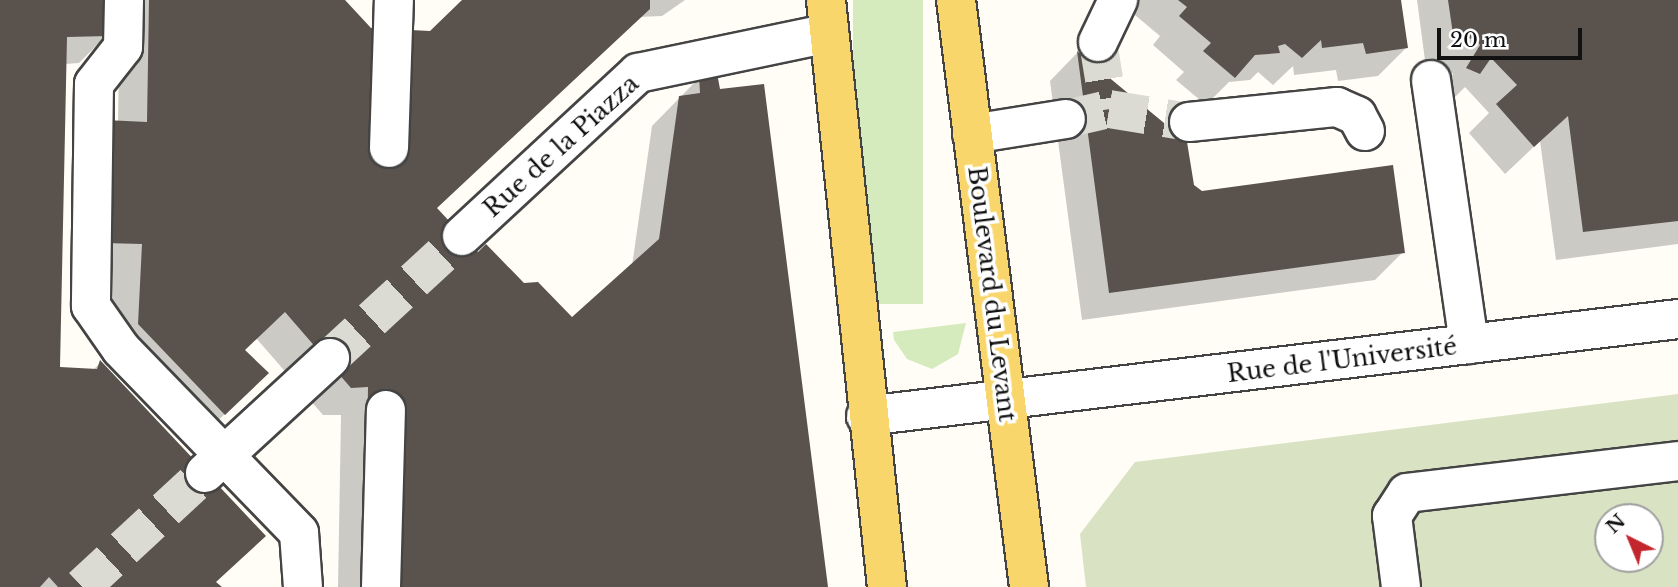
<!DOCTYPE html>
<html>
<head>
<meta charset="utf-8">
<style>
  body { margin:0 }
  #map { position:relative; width:1678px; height:587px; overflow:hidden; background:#fffdf5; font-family:"Libre Baskerville",serif }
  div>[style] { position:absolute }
  .green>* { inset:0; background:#d5ebbd; transform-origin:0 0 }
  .cemetery>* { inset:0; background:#d9e3c4 }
  .shadow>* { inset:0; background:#0003 }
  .building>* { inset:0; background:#5a524d }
  .minor-tunnel>* { height:38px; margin-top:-19px; transform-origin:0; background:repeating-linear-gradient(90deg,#dbdad3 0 38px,transparent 0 57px) }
  .roads { filter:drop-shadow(2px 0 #444) drop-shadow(-2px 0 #444) drop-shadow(0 2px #444) drop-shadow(0 -2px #444) }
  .minor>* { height:38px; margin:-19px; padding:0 19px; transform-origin:19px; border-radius:19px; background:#fff }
  .major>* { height:38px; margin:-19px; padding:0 19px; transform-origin:19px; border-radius:19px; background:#f9d66b }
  span { translate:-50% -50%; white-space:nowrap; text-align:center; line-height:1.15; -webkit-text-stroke:7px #fff; paint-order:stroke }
  .street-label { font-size:24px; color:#111 }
  .north { position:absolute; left:1594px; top:503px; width:70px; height:70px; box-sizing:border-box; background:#fff; border:2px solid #a0a0a0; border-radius:50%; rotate:317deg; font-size:19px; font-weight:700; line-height:28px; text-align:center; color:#111 }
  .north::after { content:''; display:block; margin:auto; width:24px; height:32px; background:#c4262e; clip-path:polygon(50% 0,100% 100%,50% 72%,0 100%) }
  .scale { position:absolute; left:1437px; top:28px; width:145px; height:32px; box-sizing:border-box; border:4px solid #111; border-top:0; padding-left:9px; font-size:21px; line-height:24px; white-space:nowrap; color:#111; -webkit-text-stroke:5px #fff; paint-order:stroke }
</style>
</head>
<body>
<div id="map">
  <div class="green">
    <i style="left:853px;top:0;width:70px;height:304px"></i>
    <i style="clip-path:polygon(966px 323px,958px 354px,932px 369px,907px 359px,894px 340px,893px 332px)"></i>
  </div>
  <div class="cemetery">
    <i style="clip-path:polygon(evenodd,1678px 394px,1678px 587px,1086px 587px,1080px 534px,1135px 462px,1678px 394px,1608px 517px,1650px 517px,1650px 559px,1608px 559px,1608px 517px)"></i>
  </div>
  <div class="shadow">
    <i style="clip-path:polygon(0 0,107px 35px,79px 63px,65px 64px,58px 368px,92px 371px,100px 363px,218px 587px,0 587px)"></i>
    <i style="clip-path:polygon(120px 0,342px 0,370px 30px,430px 32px,465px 0,685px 0,662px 16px,639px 17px,435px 209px,478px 254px,572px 320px,632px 266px,652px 126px,699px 78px,826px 587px,338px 587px,341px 415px,323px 415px,256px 338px,243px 351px,236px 403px,194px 444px,109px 355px,113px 273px,75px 272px,118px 122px)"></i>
    <i style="clip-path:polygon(1117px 0,1399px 0,1406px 48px,1378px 76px,1338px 81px,1336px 70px,1294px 75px,1293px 66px,1273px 85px,1258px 72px,1250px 80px,1229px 82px,1206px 105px,1176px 80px,1184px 72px,1153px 45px,1160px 36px)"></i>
    <i style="clip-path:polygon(1417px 0,1678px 0,1678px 244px,1556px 260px,1540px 141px,1505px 174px,1469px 133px,1489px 113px,1465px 87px,1451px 101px,1439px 96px,1453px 74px,1445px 65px,1426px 68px)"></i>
    <i style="clip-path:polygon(1077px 53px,1186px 143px,1193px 186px,1202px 192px,1403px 252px,1375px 280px,1082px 320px,1050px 81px)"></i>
  </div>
  <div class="building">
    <i style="clip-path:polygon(0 0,109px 0,109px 36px,67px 37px,60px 367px,97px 369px,100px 360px,266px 536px,216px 582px,222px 587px,58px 587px,49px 577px,40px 587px,0 587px)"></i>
    <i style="clip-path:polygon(149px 0,345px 0,371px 28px,430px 31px,462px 0,650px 0,650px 9px,437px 208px,478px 252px,486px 244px,524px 283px,538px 282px,572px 317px,659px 239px,679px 96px,700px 93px,699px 76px,717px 73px,720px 89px,764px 84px,828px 587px,365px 587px,368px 387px,351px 388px,285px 312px,245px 350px,269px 373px,225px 415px,138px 324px,142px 244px,104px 243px,105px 120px,147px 122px)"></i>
    <i style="clip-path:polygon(1178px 0,1401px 0,1408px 48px,1366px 54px,1363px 43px,1322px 48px,1321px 40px,1302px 58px,1285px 44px,1278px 46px,1280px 53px,1255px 55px,1235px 78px,1203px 51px,1211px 43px,1179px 16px,1187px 7px)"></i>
    <i style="clip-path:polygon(1448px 0,1678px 0,1678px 221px,1583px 232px,1568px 116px,1534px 147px,1496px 104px,1517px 85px,1491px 58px,1480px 74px,1466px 68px,1480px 45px,1474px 38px,1454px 41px)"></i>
    <i style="clip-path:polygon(1077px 51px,1187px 142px,1194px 185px,1202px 191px,1393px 165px,1405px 253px,1109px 293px)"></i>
  </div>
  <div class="minor-tunnel">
    <i style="left:1098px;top:42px;width:68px;rotate:80.7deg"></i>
    <i style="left:1066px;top:119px;width:44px;rotate:-13.1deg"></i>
    <i style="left:1109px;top:109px;width:81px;rotate:9.2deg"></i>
    <i style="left:330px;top:358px;width:180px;rotate:-42.7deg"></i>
    <i style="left:82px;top:587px;width:168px;rotate:-42.8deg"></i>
  </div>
  <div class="roads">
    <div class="minor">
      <i style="left:124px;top:0;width:47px;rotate:91.2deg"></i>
      <i style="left:123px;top:47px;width:47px;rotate:128.1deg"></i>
      <i style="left:94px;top:84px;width:222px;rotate:90.8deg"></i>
      <i style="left:91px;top:306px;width:52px;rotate:55.1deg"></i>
      <i style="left:121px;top:349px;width:256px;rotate:45.9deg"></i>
      <i style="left:299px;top:533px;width:54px;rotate:85.8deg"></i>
      <i style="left:1098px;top:42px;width:47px;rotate:-64.5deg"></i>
      <i style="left:1431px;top:80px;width:267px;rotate:81.8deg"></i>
      <i style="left:1189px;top:122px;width:149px;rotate:-5.8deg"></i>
      <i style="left:1337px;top:107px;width:22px;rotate:24deg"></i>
      <i style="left:1357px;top:116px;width:17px;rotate:62deg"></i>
      <i style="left:972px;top:134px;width:95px;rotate:-9.1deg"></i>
      <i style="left:389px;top:148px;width:148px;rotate:-88.1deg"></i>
      <i style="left:462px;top:236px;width:240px;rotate:-42.8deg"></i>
      <i style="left:638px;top:73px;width:195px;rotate:-11.8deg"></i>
      <i style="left:866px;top:416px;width:818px;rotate:-6.81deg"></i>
      <i style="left:205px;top:473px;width:170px;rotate:-42.6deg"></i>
      <i style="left:381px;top:587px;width:177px;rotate:-88.4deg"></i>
      <i style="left:1401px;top:587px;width:72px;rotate:-97.2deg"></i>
      <i style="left:1392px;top:516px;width:27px;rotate:-57deg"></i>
      <i style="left:1407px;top:493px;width:273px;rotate:-6.7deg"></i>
    </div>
    <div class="major">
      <i style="left:826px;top:0;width:590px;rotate:84.07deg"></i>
      <i style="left:956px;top:0;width:592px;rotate:82.91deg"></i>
    </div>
  </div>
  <div class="street-label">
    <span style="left:561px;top:146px;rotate:-42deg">Rue de la Piazza</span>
    <span style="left:992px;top:294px;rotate:83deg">Boulevard du Levant</span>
    <span style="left:1342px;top:360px;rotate:-7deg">Rue de l'Université</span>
  </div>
  <div class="north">N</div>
  <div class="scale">20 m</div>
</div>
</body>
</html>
